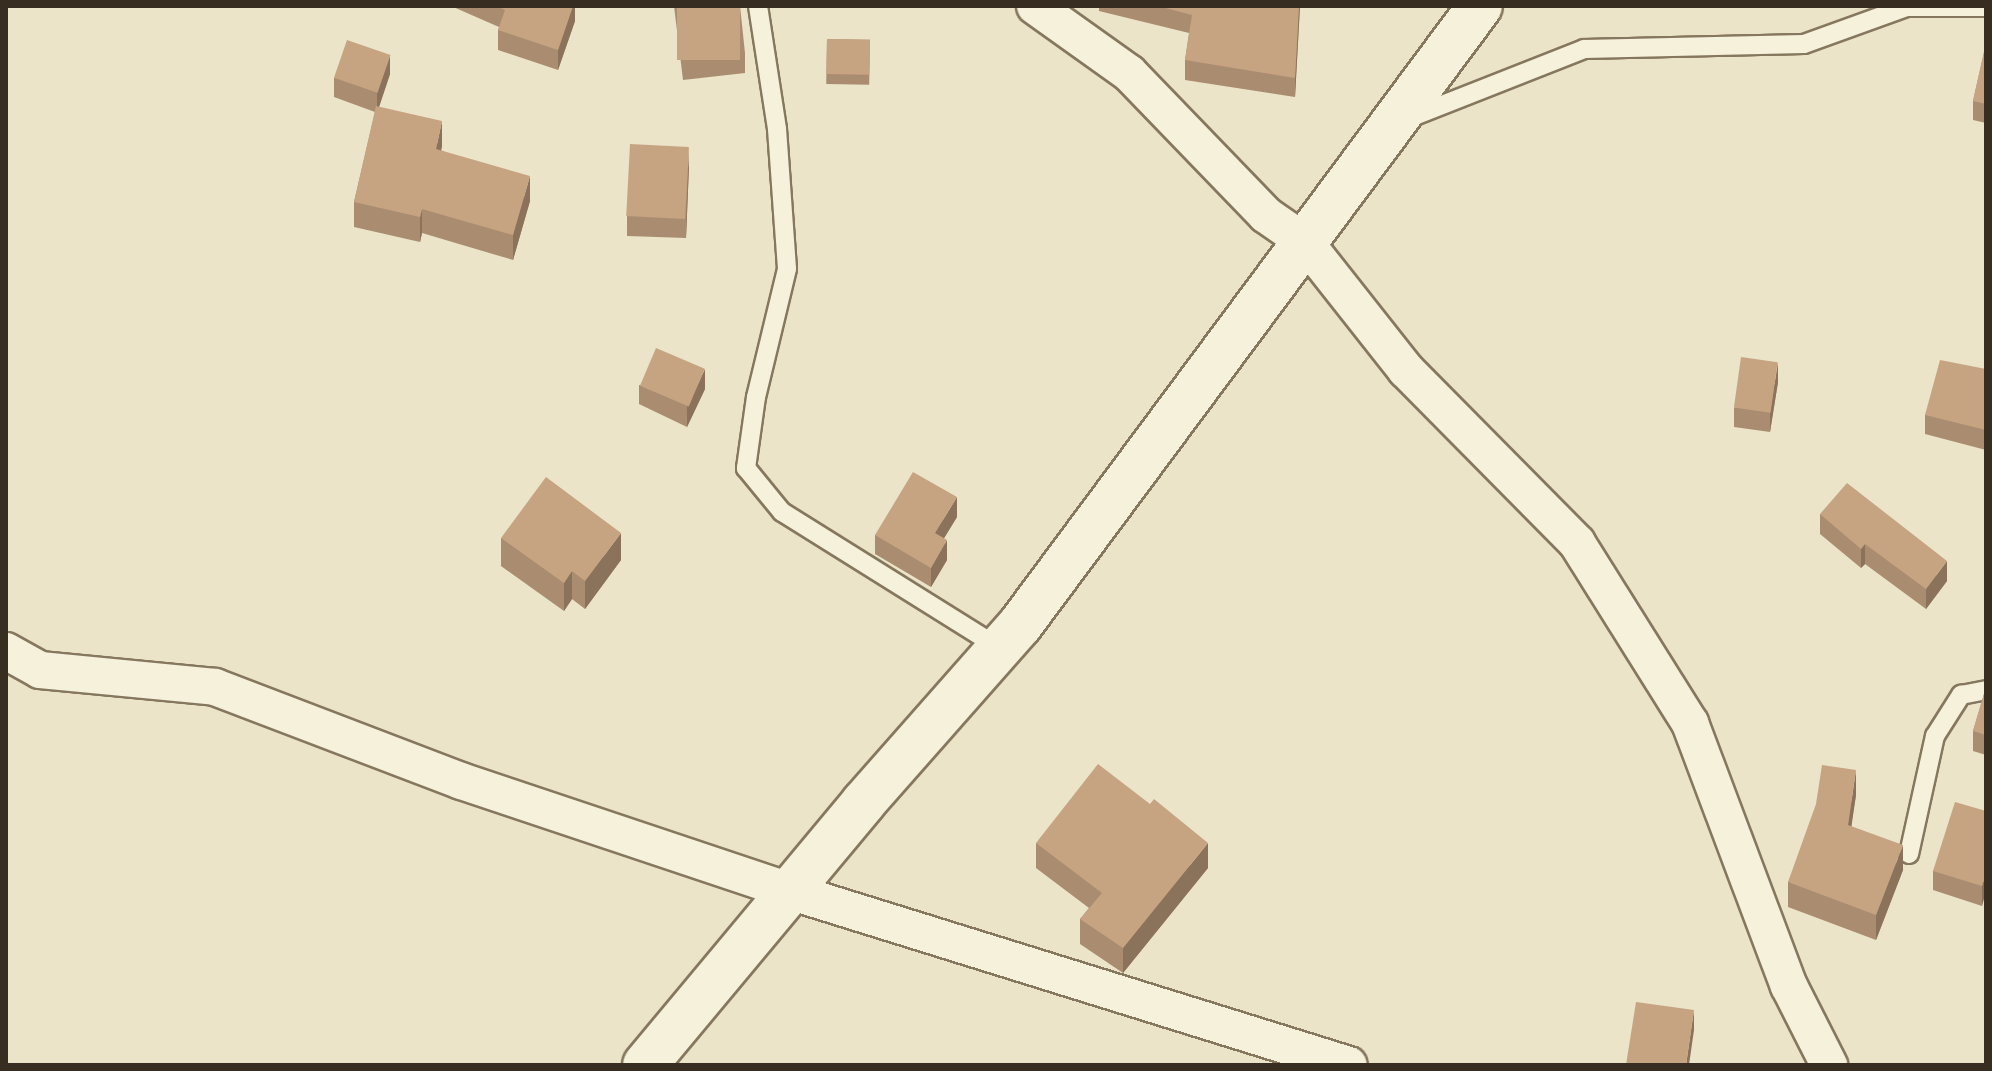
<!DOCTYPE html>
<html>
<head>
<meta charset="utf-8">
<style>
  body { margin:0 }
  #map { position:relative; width:1992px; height:1071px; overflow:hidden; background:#ebe4c8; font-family:Bitter,serif }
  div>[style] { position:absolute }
  .roads { filter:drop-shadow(2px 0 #86775f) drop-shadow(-2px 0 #86775f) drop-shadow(0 2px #86775f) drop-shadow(0 -2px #86775f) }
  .service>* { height:18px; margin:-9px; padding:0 9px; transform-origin:9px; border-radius:9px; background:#f6f1db }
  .minor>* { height:36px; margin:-18px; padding:0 18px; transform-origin:18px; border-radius:18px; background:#f6f1db }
  .tertiary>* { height:44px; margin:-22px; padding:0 22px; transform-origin:22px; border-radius:22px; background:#f6f1db }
  .wall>* { inset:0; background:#aa8d70; transform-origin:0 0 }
  .shaded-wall>* { inset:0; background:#8b735b }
  .building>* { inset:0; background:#c6a482; transform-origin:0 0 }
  span { translate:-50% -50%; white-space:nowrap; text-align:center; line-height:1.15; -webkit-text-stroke:8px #f3edd7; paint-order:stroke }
  .frame { position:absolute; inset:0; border:8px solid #372e21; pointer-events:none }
</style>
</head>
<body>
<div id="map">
  <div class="roads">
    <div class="service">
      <i style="left:758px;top:6px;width:124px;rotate:81.2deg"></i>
      <i style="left:777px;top:129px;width:140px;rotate:85.9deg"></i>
      <i style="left:787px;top:269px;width:132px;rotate:103.6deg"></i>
      <i style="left:756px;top:397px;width:72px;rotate:98deg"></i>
      <i style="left:746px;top:468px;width:57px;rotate:50.7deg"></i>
      <i style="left:782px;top:512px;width:257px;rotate:32deg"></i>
      <i style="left:1409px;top:118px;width:188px;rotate:-21.5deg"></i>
      <i style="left:1584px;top:49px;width:220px;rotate:-1.3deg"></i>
      <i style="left:1804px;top:44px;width:109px;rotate:-19.8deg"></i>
      <i style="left:1907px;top:7px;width:79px"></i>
      <i style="left:1909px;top:854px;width:121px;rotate:-77.6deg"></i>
      <i style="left:1935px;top:736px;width:49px;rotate:-57.6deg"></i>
      <i style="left:1961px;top:695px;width:25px;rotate:-11deg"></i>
    </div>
    <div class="minor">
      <i style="left:1035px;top:6px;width:115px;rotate:35.5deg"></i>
      <i style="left:1129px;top:73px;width:197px;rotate:46deg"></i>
      <i style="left:1266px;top:215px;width:47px;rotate:34.7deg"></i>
      <i style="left:1305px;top:242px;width:163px;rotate:51.7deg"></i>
      <i style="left:1406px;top:370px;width:243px;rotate:45.3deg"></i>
      <i style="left:1577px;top:543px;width:213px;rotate:57.9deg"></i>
      <i style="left:1690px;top:723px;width:281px;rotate:69.4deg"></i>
      <i style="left:1789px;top:986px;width:89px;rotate:63.1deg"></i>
      <i style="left:6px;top:651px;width:39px;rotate:29deg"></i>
      <i style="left:40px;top:670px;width:176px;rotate:5.5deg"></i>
      <i style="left:215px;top:687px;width:263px;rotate:20.9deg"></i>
      <i style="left:461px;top:781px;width:346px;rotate:18.5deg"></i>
      <i style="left:789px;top:891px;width:586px;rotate:17.26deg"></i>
    </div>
    <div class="tertiary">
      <i style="left:645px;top:1065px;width:341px;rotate:-50.2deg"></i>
      <i style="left:863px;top:803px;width:237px;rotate:-48.6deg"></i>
      <i style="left:1020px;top:625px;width:771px;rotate:-53.38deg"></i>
    </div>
  </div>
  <div class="wall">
    <i style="clip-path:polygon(451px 6px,575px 6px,575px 21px,558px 70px,498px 50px,498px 30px,499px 27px)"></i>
    <i style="clip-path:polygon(674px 6px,740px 6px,745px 53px,745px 73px,683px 80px)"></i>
    <i style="clip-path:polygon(1099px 6px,1300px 6px,1295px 97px,1185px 80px,1185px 60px,1189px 33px,1099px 11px)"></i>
    <i style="left:827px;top:39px;width:43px;height:45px;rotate:1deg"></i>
    <i style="clip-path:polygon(1986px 43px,1986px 123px,1973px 120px,1973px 101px)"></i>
    <i style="clip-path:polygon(390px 74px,379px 107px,442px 146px,441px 150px,530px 201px,513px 260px,422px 233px,420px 242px,354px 227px,354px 202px,375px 112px,334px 97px,334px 78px)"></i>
    <i style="clip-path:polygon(689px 166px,686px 238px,627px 236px,627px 216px)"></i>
    <i style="clip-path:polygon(1986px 369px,1986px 450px,1925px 434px,1925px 415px)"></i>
    <i style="clip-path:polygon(1778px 382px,1770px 432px,1734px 427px,1734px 408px)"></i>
    <i style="clip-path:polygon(639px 385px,705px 389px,687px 427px,639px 404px)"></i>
    <i style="clip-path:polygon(1820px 514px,1947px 581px,1926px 609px,1865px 564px,1861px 568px,1820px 534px)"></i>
    <i style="clip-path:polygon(957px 517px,944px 538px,947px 560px,931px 587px,875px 554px,875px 535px)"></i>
    <i style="clip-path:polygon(501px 538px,621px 560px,585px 609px,572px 599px,564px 611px,501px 566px)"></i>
    <i style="clip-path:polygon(1986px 687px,1986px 755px,1973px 751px,1973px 731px)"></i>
    <i style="clip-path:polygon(1856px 795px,1851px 826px,1903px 870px,1876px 940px,1788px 907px,1788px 882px)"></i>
    <i style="clip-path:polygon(1986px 811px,1982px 906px,1933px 890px,1933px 871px)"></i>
    <i style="clip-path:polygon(1036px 843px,1208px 868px,1123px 973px,1080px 944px,1080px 919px,1089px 908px,1036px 868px)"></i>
  </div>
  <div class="shaded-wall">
    <i style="clip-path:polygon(573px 6px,575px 6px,575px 21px,558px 70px,558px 50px)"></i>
    <i style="clip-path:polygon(1299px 6px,1300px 6px,1295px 97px,1295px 78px)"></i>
    <i style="clip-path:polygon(390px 55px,390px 74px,377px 113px,377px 93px)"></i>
    <i style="clip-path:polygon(442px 121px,442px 146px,436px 173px,436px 149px)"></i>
    <i style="clip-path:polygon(689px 147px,689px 166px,686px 238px,686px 219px)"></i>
    <i style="clip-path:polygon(530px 176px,530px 201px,513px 260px,513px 235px)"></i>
    <i style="clip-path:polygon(422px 209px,422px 233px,420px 242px,420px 217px)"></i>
    <i style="clip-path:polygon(1778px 362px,1778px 382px,1770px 432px,1770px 413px)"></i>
    <i style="clip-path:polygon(705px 369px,705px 389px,687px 427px,687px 407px)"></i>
    <i style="clip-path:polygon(957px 497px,957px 517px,935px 553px,935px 533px)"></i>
    <i style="clip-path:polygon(621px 533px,621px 560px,585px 609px,585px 581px)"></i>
    <i style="clip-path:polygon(947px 540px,947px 560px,931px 587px,931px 568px)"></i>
    <i style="clip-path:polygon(1865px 544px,1865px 564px,1861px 568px,1861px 549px)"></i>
    <i style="clip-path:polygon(1947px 561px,1947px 581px,1926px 609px,1926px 589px)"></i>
    <i style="clip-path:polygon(572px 571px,572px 599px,564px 611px,564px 583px)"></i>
    <i style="clip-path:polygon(1856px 770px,1856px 795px,1848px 850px,1848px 825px)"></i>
    <i style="clip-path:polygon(1208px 843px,1208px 868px,1123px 973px,1123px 948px)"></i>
    <i style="clip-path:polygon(1903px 845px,1903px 870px,1876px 940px,1876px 915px)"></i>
    <i style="clip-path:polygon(1986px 872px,1986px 892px,1982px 906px,1982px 886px)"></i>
    <i style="clip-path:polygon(1694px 1010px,1694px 1030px,1689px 1065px,1686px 1065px)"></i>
  </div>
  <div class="building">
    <i style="clip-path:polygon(496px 6px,573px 6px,558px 50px,498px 30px,505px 10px)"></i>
    <i style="left:677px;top:6px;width:63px;height:54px"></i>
    <i style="clip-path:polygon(1158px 6px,1299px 6px,1295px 78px,1185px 60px,1192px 15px)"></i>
    <i style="left:827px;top:39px;width:43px;height:35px;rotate:1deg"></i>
    <i style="left:347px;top:40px;width:46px;height:40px;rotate:19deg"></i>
    <i style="clip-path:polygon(1986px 43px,1986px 104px,1973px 101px)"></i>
    <i style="clip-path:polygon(376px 106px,442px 121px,436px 149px,530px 176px,513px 235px,422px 209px,420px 217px,354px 202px)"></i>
    <i style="left:630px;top:144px;width:59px;height:72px;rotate:3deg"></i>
    <i style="left:656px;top:348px;width:53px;height:41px;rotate:23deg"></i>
    <i style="left:1741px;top:357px;width:37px;height:51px;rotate:8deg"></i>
    <i style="clip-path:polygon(1940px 360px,1986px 369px,1986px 430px,1925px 415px)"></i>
    <i style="clip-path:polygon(913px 472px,957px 497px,935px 533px,947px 540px,931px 568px,875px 535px)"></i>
    <i style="clip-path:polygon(546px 477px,621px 533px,585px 581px,572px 571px,564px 583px,501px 538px)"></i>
    <i style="clip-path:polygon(1847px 483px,1947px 561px,1926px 589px,1865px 544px,1861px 549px,1820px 514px)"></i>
    <i style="clip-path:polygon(1986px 687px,1986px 735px,1973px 731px)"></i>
    <i style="clip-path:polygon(1098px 764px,1150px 804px,1154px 799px,1208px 843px,1123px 948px,1080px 919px,1102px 893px,1036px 843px)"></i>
    <i style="clip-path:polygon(1822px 765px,1856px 770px,1848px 825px,1903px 845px,1876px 915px,1788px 882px,1816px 804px)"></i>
    <i style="clip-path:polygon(1955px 802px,1986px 811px,1986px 872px,1982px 886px,1933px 871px)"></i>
    <i style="clip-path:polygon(1636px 1002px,1694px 1010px,1686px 1065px,1626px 1065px)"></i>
  </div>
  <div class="frame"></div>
</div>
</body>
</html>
